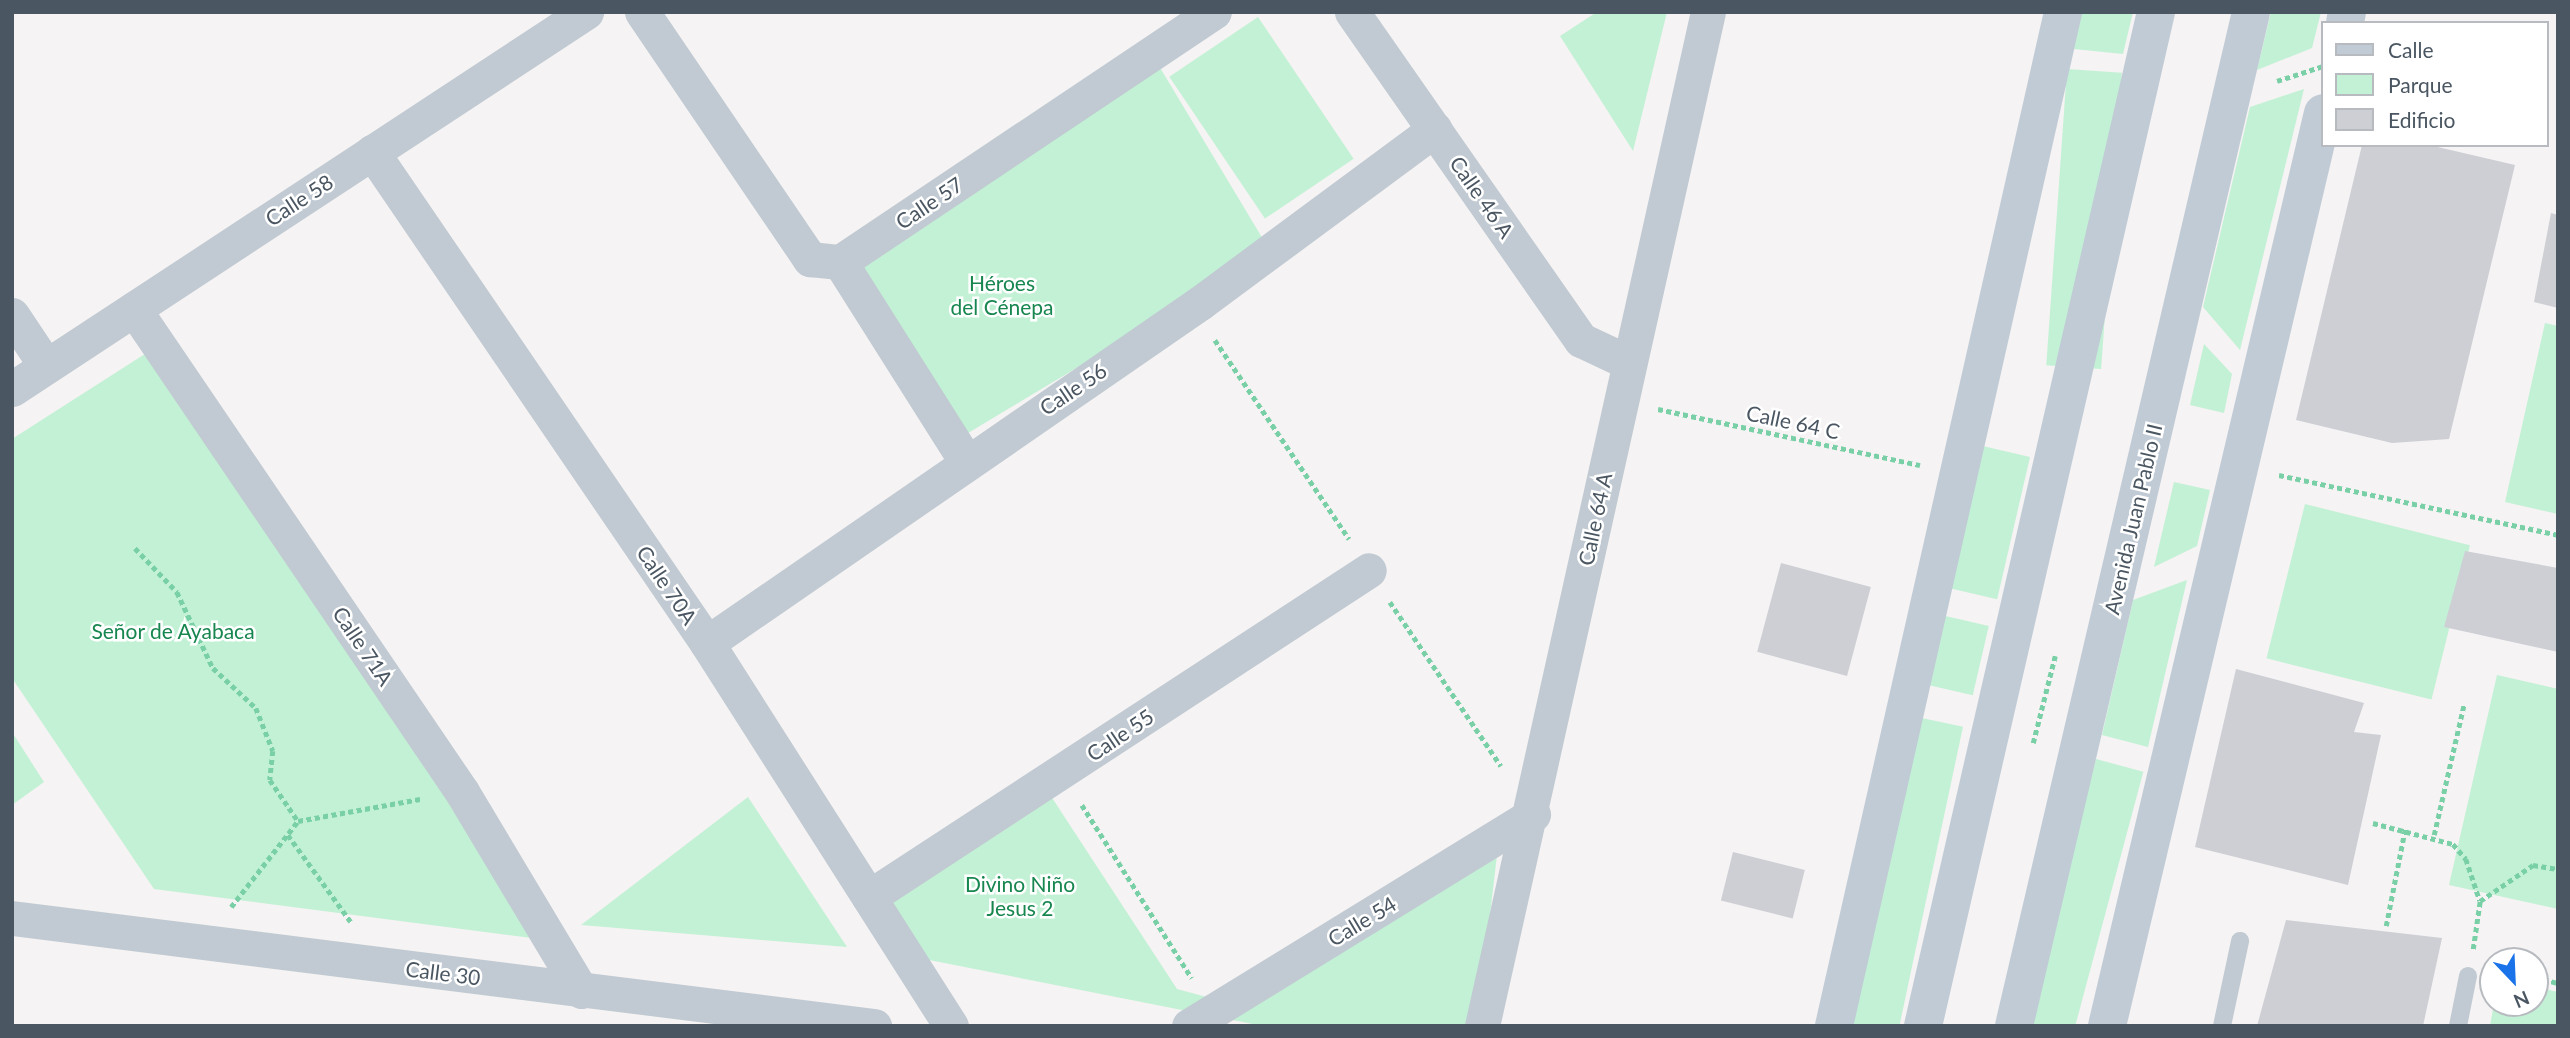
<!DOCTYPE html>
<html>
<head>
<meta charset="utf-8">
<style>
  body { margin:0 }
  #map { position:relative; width:2570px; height:1038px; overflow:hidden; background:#f5f3f3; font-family:Lato,sans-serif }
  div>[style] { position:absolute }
  .green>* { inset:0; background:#c3f1d5; transform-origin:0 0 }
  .building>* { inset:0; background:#cdcfd5; transform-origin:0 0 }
  .path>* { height:4.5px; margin-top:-2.25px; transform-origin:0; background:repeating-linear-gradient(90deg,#7ad0a6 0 5px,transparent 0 8.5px) }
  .lane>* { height:18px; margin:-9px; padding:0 9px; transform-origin:9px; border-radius:9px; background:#c1cad2 }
  .street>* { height:35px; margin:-17.5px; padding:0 17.5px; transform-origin:17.5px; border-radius:17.5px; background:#c1cad2 }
  .secondary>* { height:38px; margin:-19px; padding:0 19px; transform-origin:19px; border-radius:19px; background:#c1cbd6 }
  span { translate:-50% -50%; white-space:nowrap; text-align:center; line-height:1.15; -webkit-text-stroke:5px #fff; paint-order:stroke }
  .street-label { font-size:21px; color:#4a5661 }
  .park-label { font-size:21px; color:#17864f }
  .frame { position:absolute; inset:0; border:14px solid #4a5661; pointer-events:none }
  .legend { position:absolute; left:2321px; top:21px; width:228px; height:126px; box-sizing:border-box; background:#fff; border:2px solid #b7bbc0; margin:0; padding:9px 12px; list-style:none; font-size:21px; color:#4a5661 }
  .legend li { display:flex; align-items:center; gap:14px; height:35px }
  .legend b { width:35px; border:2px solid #b7bbc0 }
  .north { position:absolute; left:2479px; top:947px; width:70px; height:70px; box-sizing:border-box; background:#fff; border:2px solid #b7bbc0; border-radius:50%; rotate:157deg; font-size:19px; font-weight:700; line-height:28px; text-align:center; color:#4a5661 }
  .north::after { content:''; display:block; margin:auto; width:24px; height:32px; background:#1a73e8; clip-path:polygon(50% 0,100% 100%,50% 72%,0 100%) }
</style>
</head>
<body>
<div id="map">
  <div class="green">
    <i style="clip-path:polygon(1597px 12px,1667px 12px,1633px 151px,1560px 36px)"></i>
    <i style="clip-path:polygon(2082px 12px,2133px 12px,2123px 54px,2074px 49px)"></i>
    <i style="clip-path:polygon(2271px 12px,2321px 12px,2312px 48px,2257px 70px)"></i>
    <i style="left:1258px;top:17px;width:171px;height:107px;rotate:56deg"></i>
    <i style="left:1153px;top:56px;width:228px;height:375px;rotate:59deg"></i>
    <i style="left:2067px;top:69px;width:55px;height:297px;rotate:4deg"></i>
    <i style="clip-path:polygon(2304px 89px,2240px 350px,2203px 307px,2250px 107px)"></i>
    <i style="clip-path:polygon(2545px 323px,2558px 326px,2558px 514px,2505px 502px)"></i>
    <i style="clip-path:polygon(173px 336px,555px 941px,154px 889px,12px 678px,12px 439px)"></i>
    <i style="clip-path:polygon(2204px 344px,2232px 374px,2224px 413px,2190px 405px)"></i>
    <i style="left:2030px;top:457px;width:146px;height:53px;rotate:103deg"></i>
    <i style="clip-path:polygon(2174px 482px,2210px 490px,2197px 546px,2154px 567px)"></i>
    <i style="left:2305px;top:504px;width:170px;height:159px;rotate:14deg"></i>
    <i style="clip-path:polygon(2187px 580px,2148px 747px,2102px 735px,2133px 600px)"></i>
    <i style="left:1941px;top:615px;width:49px;height:71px;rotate:13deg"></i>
    <i style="clip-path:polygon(2497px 675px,2558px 689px,2558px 909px,2449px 885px)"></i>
    <i style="left:1917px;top:717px;width:47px;height:318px;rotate:12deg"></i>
    <i style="clip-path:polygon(12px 732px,44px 782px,12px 805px)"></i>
    <i style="left:2096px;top:759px;width:49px;height:274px;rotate:15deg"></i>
    <i style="clip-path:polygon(1043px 784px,1177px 989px,1225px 1002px,1499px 838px,1477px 1026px,1263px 1026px,909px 956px,887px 883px)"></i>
    <i style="clip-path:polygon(748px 797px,847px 947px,581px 925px)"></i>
    <i style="clip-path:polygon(2535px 987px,2558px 992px,2558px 1026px,2490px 1026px,2494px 1003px,2535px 1003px)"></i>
  </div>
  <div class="building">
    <i style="clip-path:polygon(2362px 145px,2429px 145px,2515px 165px,2449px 439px,2392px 443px,2296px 420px)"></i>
    <i style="clip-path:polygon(2551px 213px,2558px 215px,2558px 308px,2534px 302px)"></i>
    <i style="clip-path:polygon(2465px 551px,2558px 568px,2558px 652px,2444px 627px)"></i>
    <i style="left:1781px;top:563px;width:93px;height:92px;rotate:15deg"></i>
    <i style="clip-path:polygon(2236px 669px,2364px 703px,2354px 732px,2381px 735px,2348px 885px,2195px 847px)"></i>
    <i style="left:1733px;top:852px;width:74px;height:50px;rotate:14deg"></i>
    <i style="clip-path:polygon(2286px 920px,2442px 938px,2423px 1026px,2257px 1026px)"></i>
  </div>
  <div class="path">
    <i style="left:2277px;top:81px;width:48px;rotate:-18.1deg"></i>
    <i style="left:1215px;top:340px;width:240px;rotate:56deg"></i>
    <i style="left:1658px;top:409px;width:268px;rotate:12.1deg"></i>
    <i style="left:2279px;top:475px;width:285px;rotate:12.1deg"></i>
    <i style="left:135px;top:548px;width:61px;rotate:46.3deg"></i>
    <i style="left:177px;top:592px;width:84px;rotate:64.7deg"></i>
    <i style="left:213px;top:668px;width:59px;rotate:42.9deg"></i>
    <i style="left:256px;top:708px;width:46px;rotate:68.4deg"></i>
    <i style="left:273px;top:751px;width:29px;rotate:96deg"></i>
    <i style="left:270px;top:780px;width:50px;rotate:55.7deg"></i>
    <i style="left:1390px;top:602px;width:198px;rotate:55.9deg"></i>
    <i style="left:2033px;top:743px;width:90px;rotate:-75.8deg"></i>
    <i style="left:1082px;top:805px;width:205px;rotate:57.6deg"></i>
    <i style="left:2373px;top:823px;width:83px;rotate:14.7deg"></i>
    <i style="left:2453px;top:844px;width:20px;rotate:49deg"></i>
    <i style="left:2466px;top:859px;width:44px;rotate:71.6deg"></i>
    <i style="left:2480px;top:901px;width:64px;rotate:-34.2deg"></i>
    <i style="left:2533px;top:865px;width:25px;rotate:9deg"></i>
    <i style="left:288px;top:835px;width:107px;rotate:54.1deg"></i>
    <i style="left:2434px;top:835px;width:134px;rotate:-77.1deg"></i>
    <i style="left:231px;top:907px;width:109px;rotate:-52.1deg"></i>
    <i style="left:298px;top:821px;width:124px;rotate:-10.2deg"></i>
    <i style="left:2386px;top:926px;width:99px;rotate:-78.9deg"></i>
    <i style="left:2473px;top:949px;width:49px;rotate:-81.7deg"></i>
    <i style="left:2535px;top:977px;width:24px;rotate:15deg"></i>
  </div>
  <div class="lane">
    <i style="left:2222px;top:1026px;width:87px;rotate:-78deg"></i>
    <i style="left:2458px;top:1026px;width:51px;rotate:-78.7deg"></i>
  </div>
  <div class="street">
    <i style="left:642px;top:12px;width:299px;rotate:55.8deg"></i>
    <i style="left:810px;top:259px;width:30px;rotate:6deg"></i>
    <i style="left:1352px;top:12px;width:400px;rotate:55.1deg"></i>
    <i style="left:1581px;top:340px;width:52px;rotate:25.1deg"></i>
    <i style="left:372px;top:152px;width:594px;rotate:55.7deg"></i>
    <i style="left:707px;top:643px;width:454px;rotate:57.5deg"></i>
    <i style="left:840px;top:262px;width:450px;rotate:-33.8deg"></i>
    <i style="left:840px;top:262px;width:238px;rotate:57.7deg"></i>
    <i style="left:134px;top:309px;width:584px;rotate:55.82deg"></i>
    <i style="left:462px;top:792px;width:232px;rotate:59.1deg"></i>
    <i style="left:12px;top:315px;width:61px;rotate:56.3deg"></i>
    <i style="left:12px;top:389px;width:687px;rotate:-33.3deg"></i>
    <i style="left:707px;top:643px;width:599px;rotate:-34.59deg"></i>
    <i style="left:1200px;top:303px;width:292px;rotate:-36.5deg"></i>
    <i style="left:869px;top:897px;width:597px;rotate:-33.18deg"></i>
    <i style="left:12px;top:918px;width:869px;rotate:7.14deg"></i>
    <i style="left:1189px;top:1026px;width:404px;rotate:-31.6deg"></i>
    <i style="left:1482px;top:1026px;width:1039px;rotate:-77.44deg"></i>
  </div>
  <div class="secondary">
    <i style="left:2345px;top:23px;width:11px;rotate:-80deg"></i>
    <i style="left:1834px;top:1026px;width:1040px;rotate:-77.27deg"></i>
    <i style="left:1923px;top:1026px;width:1040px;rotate:-77.06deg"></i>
    <i style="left:2014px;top:1026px;width:1041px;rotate:-76.84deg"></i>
    <i style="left:2107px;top:1026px;width:938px;rotate:-76.69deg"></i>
  </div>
  <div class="street-label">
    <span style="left:1482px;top:197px;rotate:55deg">Calle 46 A</span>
    <span style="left:299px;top:200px;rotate:-33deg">Calle 58</span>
    <span style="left:929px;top:203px;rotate:-34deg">Calle 57</span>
    <span style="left:1073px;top:389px;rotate:-34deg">Calle 56</span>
    <span style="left:1793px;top:422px;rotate:12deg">Calle 64 C</span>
    <span style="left:1595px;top:519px;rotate:-78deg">Calle 64 A</span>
    <span style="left:2133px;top:519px;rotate:-77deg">Avenida Juan Pablo II</span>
    <span style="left:667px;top:585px;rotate:56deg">Calle 70A</span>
    <span style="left:363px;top:646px;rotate:56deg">Calle 71A</span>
    <span style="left:1120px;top:735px;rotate:-34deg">Calle 55</span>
    <span style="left:1362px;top:921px;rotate:-31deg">Calle 54</span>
    <span style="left:443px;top:973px;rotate:7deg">Calle 30</span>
  </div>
  <div class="park-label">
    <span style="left:1002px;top:295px">Héroes<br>del Cénepa</span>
    <span style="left:173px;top:631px">Señor de Ayabaca</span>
    <span style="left:1020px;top:896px">Divino Niño<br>Jesus 2</span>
  </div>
  <div class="frame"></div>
  <ul class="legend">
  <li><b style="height:9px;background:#c1cbd6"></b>Calle</li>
  <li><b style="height:19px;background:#c3f1d5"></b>Parque</li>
  <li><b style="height:19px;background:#cdcfd5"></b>Edificio</li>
  </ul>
  <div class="north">N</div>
</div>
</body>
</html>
